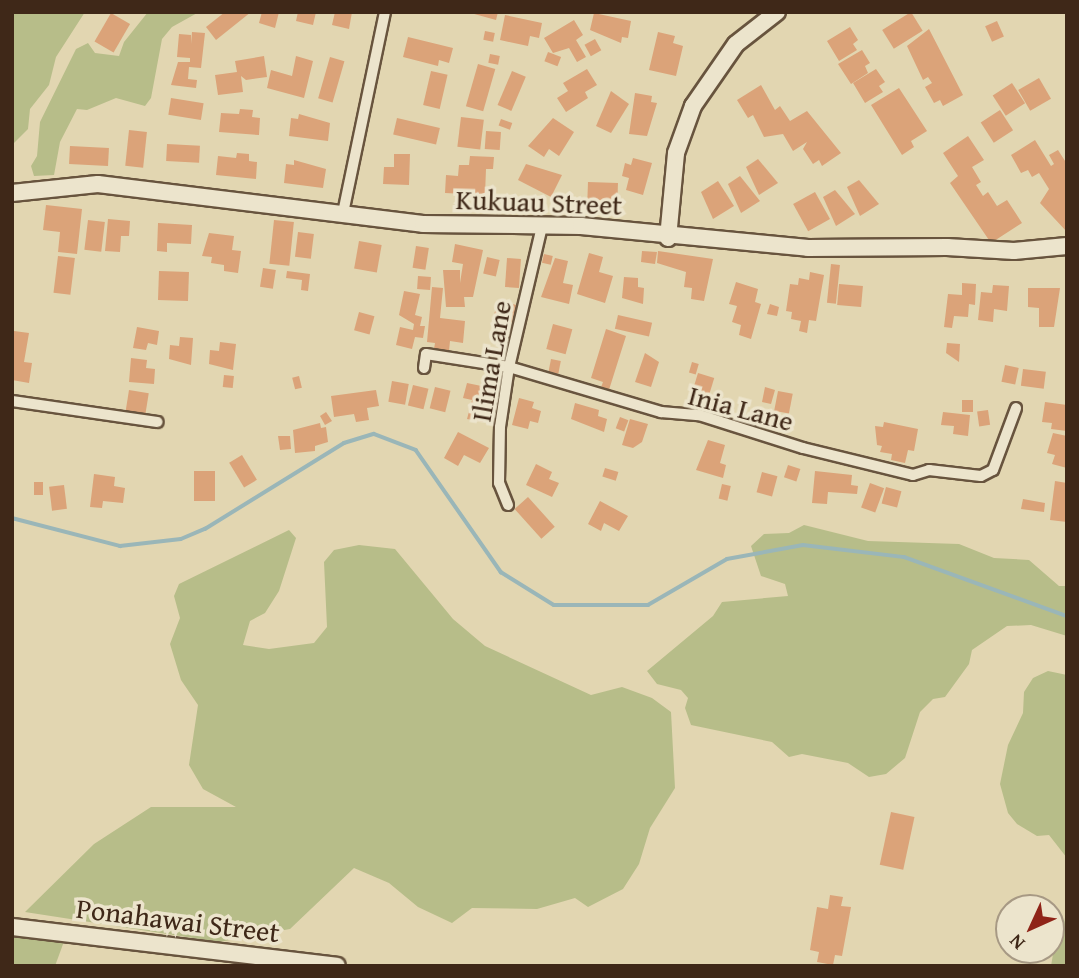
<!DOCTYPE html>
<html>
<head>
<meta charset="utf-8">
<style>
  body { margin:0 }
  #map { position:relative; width:1079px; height:978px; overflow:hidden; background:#e2d6b1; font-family:"Gentium Book Plus",serif }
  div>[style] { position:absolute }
  .green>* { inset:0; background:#b7bd89 }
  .stream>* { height:3.5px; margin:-1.75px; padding:0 1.75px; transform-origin:1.75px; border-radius:1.75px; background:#9ab6b8 }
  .building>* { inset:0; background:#dba379; transform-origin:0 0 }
  .roads { filter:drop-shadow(2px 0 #68543e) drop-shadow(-2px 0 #68543e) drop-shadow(0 2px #68543e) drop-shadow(0 -2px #68543e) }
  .street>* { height:10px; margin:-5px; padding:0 5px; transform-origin:5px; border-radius:5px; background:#ece4cc }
  .secondary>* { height:16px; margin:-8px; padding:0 8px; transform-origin:8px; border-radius:8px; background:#ece4cc }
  span { translate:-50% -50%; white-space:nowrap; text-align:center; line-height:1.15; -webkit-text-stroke:7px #ece4cc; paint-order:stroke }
  .street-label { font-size:28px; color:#3f2818 }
  .frame { position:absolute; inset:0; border:14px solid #3f2818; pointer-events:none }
  .north { position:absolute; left:995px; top:894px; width:70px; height:70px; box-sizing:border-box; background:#ece4cc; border:2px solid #a79984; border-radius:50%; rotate:225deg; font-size:19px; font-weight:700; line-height:28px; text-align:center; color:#3f2818 }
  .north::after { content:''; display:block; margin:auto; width:24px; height:32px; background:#8f2418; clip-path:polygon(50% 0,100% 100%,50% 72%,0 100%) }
</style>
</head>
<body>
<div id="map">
  <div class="green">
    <i style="clip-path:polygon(12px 12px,85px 12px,56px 57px,49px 85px,30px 109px,28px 129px,12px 145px)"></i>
    <i style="clip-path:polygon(148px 12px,199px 12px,172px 27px,162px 39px,151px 98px,145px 106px,116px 98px,87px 110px,77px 109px,60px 142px,54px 175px,34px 176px,31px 166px,37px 156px,40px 122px,76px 49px,88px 43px,95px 53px,119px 56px,124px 42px)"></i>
    <i style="clip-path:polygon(804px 525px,868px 541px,959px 544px,994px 558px,1029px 560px,1059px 586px,1067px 586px,1067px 636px,1031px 625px,1007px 626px,972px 650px,969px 664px,945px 697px,933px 699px,920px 712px,905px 758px,886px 774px,869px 777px,848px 763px,802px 754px,789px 757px,772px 742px,691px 725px,685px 708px,688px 698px,681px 690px,657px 684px,647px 671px,713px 616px,722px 602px,788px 596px,785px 584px,761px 576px,751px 546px,764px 534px,789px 533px)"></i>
    <i style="clip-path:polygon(289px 530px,296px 538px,279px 591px,265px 613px,250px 621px,243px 645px,269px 649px,314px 643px,327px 627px,324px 562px,334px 550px,359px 545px,395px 549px,453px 619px,485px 646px,591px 695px,622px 687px,652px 698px,671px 712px,675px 788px,650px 828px,639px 864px,623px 889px,588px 907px,575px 898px,537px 909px,472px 908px,452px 923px,418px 907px,389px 883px,354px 868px,290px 929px,219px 942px,25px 912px,94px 844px,151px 807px,236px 807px,203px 789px,189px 765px,198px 705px,181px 680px,170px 644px,180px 618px,174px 596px,179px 584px)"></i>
    <i style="clip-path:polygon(1048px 671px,1067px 675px,1067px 858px,1049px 835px,1037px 836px,1017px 824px,1008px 813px,1000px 784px,1008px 745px,1023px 713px,1024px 692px,1033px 678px)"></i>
    <i style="clip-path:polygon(1067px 903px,1067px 966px,1051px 966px,1054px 948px,1063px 932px)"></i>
    <i style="clip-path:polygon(12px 931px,66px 936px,55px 966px,12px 966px)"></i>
  </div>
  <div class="stream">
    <i style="left:12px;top:518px;width:112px;rotate:14.5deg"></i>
    <i style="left:120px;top:546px;width:61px;rotate:-6.5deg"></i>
    <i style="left:181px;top:539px;width:26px;rotate:-23deg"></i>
    <i style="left:205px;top:529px;width:163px;rotate:-31.7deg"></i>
    <i style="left:344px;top:443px;width:31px;rotate:-17deg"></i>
    <i style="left:374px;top:434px;width:45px;rotate:20.9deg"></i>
    <i style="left:416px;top:450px;width:149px;rotate:55.1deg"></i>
    <i style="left:501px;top:572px;width:62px;rotate:31.9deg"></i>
    <i style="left:554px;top:605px;width:94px"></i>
    <i style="left:648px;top:605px;width:91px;rotate:-30.2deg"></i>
    <i style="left:727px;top:559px;width:77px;rotate:-10.4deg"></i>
    <i style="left:803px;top:545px;width:102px;rotate:6.8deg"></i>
    <i style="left:904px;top:557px;width:173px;rotate:19.9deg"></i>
  </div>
  <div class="building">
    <i style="clip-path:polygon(225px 12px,251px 12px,216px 40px,206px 27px)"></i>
    <i style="clip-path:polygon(262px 12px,279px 12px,275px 28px,259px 23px)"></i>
    <i style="clip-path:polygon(298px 12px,316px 12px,313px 25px,296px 21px)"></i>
    <i style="clip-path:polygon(335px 12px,352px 12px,349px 29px,332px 25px)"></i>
    <i style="clip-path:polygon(467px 12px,498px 12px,496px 20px)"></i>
    <i style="left:911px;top:12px;width:22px;height:34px;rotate:58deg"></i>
    <i style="left:111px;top:13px;width:22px;height:33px;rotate:30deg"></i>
    <i style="clip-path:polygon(594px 13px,631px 21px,628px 38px,622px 37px,621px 43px,590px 30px)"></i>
    <i style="clip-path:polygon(505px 15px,542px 23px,539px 38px,530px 36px,528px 46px,500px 40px)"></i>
    <i style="clip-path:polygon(574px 20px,583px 35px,576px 40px,586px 57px,577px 62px,569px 48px,553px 53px,544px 38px)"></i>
    <i style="left:997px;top:21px;width:17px;height:13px;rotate:66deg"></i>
    <i style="clip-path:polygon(850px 27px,858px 40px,853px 44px,857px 50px,839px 61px,827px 41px)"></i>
    <i style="clip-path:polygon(929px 29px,963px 95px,943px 106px,940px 100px,934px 103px,925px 87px,932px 83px,928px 77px,923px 80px,907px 46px)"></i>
    <i style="left:485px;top:31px;width:10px;height:9px;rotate:11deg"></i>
    <i style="clip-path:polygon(192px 32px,205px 33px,201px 68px,189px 67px,188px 79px,197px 80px,196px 88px,171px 85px,178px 62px,190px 62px,190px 58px,177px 57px,179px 34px,191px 35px,191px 44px)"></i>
    <i style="clip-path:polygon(658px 32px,675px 36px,673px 43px,683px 46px,676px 76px,649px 70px)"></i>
    <i style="clip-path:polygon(408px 37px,453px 48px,449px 63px,439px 60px,438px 66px,403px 57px)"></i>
    <i style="left:595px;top:39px;width:13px;height:12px;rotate:61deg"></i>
    <i style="clip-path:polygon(862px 50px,870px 63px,865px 66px,868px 73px,851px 84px,838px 64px)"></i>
    <i style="left:548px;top:52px;width:14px;height:10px;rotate:21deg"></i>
    <i style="left:490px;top:54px;width:10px;height:9px;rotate:11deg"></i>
    <i style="clip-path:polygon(264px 56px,267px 77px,246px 80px,241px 76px,243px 92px,218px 95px,215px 75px,237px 72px,235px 61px)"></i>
    <i style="clip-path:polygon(296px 56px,313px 61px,304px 98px,267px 88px,271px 70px,292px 76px)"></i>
    <i style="left:330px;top:57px;width:15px;height:43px;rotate:16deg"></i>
    <i style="left:478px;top:64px;width:18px;height:44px;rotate:16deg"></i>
    <i style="clip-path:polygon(587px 69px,597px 85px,585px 92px,588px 98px,566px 112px,557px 98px,568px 91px,563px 83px)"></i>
    <i style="clip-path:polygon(876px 69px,885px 82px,879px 86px,883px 92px,865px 103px,853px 83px)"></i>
    <i style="left:431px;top:71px;width:17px;height:35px;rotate:13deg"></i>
    <i style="left:512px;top:71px;width:15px;height:37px;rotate:23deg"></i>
    <i style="left:1039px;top:78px;width:24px;height:24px;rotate:60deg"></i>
    <i style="left:1012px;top:83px;width:24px;height:23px;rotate:57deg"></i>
    <i style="clip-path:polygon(761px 85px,775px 110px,780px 106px,790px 121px,807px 111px,841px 153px,822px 166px,819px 160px,813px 164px,803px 149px,807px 142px,793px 151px,783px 134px,764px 137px,753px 115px,748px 118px,737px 100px)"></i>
    <i style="clip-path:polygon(899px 88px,927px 131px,911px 141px,914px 147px,902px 155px,871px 105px)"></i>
    <i style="clip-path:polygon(611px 91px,629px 104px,611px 133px,596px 126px)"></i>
    <i style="clip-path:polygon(635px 93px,652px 96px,651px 102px,657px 103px,647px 136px,629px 134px)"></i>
    <i style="left:171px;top:98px;width:33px;height:17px;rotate:9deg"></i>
    <i style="clip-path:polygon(240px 109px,253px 110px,252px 117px,260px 118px,259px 135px,219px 132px,221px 113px,239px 114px)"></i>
    <i style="left:1000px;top:110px;width:24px;height:23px;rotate:57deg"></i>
    <i style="clip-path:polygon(299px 114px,330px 123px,328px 141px,289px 136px,291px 118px,298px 119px)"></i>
    <i style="left:461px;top:117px;width:23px;height:30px;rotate:7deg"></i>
    <i style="left:397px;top:118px;width:44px;height:17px;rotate:13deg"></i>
    <i style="clip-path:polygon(553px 118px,574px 132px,559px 156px,549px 149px,544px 157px,528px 146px)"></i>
    <i style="left:501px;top:119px;width:12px;height:7px;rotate:20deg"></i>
    <i style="left:129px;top:130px;width:18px;height:36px;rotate:6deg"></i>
    <i style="left:486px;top:131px;width:15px;height:18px;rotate:4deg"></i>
    <i style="clip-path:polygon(968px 136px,984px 160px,972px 167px,981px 182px,976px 185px,983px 196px,988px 192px,997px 206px,1007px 200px,1022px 223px,991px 243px,950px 183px,958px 176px,943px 153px)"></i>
    <i style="clip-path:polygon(1035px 140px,1051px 166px,1054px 164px,1049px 155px,1058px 150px,1067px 164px,1067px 232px,1040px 203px,1049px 189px,1039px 173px,1032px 177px,1028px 170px,1021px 173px,1011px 155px)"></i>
    <i style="left:167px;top:144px;width:33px;height:17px;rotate:3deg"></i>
    <i style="left:70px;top:146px;width:39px;height:18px;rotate:3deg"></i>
    <i style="clip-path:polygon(237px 153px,249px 154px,249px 161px,257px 162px,256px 179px,216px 175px,218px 156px,236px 158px)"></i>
    <i style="clip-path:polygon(394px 154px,410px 154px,409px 185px,383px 184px,384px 167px,394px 167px)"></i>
    <i style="clip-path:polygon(470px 156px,494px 157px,493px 169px,486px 169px,485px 195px,445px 193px,446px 175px,458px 176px,459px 165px,469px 165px)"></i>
    <i style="clip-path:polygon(633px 158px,652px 163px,643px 195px,626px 190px,629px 178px,622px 176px,625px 163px,631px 165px)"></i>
    <i style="clip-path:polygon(758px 159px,778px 183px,759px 195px,746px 167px)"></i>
    <i style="clip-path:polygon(294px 160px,326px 169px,323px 188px,284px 183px,286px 164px,294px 165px)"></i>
    <i style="clip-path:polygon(526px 164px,562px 175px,551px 197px,518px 180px)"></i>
    <i style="clip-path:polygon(740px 176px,760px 201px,741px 213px,728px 184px)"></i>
    <i style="clip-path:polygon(859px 180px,879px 204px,860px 216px,847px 187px)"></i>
    <i style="clip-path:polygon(718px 181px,734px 206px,713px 219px,701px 192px)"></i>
    <i style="left:588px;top:182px;width:30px;height:18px;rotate:2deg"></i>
    <i style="clip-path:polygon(835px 190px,855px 214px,836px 226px,823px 197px)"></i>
    <i style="left:815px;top:192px;width:31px;height:25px;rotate:61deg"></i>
    <i style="clip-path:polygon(46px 205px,82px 209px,77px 254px,58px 252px,60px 232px,43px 230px)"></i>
    <i style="clip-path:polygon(108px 219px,130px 221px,129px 236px,121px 236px,120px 252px,105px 251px)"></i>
    <i style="left:88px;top:220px;width:17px;height:30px;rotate:7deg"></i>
    <i style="left:274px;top:220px;width:20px;height:44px;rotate:6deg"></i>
    <i style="clip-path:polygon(158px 223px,192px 225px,191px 244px,167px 243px,167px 252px,157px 251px)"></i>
    <i style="left:298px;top:232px;width:16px;height:25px;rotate:7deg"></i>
    <i style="clip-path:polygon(209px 233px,234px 236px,232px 250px,241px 251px,238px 273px,224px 271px,224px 265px,211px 263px,212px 257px,202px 256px)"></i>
    <i style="left:359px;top:241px;width:23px;height:28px;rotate:10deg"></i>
    <i style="clip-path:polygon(455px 244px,483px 250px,473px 297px,464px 297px,465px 307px,446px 307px,443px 270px,460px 270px,460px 283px,463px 264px,452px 262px)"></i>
    <i style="left:416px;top:246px;width:13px;height:22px;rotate:9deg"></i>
    <i style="clip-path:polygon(642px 251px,657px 252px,655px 264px,641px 262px)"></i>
    <i style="clip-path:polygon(658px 251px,713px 259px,704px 301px,691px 299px,692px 288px,684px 287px,686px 272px,657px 263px)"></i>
    <i style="clip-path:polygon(589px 253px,603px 257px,599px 272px,613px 276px,605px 303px,577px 294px)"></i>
    <i style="left:544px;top:254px;width:9px;height:9px;rotate:13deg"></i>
    <i style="left:58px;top:256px;width:17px;height:37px;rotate:7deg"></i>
    <i style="left:487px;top:257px;width:13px;height:17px;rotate:13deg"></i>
    <i style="left:507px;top:258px;width:14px;height:29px;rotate:4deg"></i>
    <i style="clip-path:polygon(555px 258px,568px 261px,563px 283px,573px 285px,569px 304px,541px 297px)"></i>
    <i style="left:831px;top:264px;width:9px;height:39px;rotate:6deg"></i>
    <i style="left:263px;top:268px;width:13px;height:19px;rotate:9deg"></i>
    <i style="left:159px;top:271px;width:30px;height:29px;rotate:2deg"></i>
    <i style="clip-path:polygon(287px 271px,310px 274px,308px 291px,301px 290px,302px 280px,286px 278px)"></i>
    <i style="clip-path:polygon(810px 272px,824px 275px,816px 321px,809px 320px,807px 333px,799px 331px,801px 321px,791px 319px,792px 312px,786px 311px,790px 284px,798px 285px,799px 278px,809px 280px)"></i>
    <i style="left:418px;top:276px;width:13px;height:13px;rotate:4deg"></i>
    <i style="clip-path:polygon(624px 277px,638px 278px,638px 287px,644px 288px,643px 304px,622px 298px)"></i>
    <i style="clip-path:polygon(736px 282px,758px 289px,755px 302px,761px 304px,751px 339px,739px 335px,741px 325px,732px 322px,737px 306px,729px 304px)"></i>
    <i style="clip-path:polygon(962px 283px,976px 284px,975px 305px,969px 304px,968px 317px,954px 316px,952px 328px,944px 327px,948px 294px,962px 295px)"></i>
    <i style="left:839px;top:284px;width:24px;height:21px;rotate:5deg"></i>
    <i style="clip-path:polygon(993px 285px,1009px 286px,1007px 311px,994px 309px,993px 322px,978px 320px,981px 292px,992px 293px)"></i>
    <i style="clip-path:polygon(432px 287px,443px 288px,440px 318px,465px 321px,463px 343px,450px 341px,449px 351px,434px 349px,435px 343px,427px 342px)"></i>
    <i style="clip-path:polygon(1028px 288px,1060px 288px,1054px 327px,1039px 327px,1039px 308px,1028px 307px)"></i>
    <i style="clip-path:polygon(404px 291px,420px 294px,415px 315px,422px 317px,420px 326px,425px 326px,423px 338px,415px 337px,412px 349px,396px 345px,400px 327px,413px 330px,414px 324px,399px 315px)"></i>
    <i style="left:498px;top:300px;width:20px;height:18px;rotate:15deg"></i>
    <i style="clip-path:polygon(770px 304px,779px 307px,777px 316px,767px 314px)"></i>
    <i style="left:359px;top:312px;width:16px;height:19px;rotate:15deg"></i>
    <i style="left:618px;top:315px;width:35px;height:14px;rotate:13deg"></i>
    <i style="left:553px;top:324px;width:20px;height:26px;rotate:15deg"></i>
    <i style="clip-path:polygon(137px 327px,159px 331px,157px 345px,148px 343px,146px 350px,133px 348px)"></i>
    <i style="clip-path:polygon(606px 329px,626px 336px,608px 393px,600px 390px,603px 382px,591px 378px)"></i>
    <i style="clip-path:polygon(14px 331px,29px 333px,24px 362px,32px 363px,29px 383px,12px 380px)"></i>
    <i style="clip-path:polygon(180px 337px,193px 338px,191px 365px,169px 359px,170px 345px,179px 346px)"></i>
    <i style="clip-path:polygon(220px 342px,236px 344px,233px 370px,209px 364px,210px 350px,219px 351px)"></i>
    <i style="clip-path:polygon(947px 343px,960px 344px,959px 362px,946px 353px)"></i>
    <i style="clip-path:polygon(645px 353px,659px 362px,651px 387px,635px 382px)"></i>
    <i style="clip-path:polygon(131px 358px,147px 360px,146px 368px,155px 369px,154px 384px,129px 382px)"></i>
    <i style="left:551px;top:359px;width:10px;height:13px;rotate:11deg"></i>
    <i style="left:692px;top:362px;width:7px;height:11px;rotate:16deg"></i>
    <i style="left:1005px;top:365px;width:14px;height:17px;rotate:12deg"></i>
    <i style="left:1023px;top:369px;width:23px;height:17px;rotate:7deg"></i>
    <i style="left:698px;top:373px;width:17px;height:26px;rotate:17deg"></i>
    <i style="left:224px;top:375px;width:10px;height:12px;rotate:6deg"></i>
    <i style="left:299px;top:376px;width:12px;height:7px;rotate:76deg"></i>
    <i style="left:392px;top:381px;width:17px;height:21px;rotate:10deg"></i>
    <i style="clip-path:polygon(467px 383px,491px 388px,483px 422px,467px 419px,472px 400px,463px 398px)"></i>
    <i style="left:413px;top:385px;width:16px;height:21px;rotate:14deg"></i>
    <i style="left:435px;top:387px;width:16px;height:22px;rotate:14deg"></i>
    <i style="clip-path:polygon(765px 387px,775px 390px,771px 404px,762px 402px)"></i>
    <i style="left:129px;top:390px;width:20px;height:21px;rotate:9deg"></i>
    <i style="clip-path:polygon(376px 390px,379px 406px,367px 408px,369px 420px,356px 422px,354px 414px,334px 417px,331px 396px)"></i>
    <i style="left:778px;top:391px;width:15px;height:20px;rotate:11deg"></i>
    <i style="clip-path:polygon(519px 398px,534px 402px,532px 408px,541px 411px,538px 423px,530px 421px,528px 429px,512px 425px)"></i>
    <i style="left:962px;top:400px;width:11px;height:12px"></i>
    <i style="clip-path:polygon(1045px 402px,1067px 405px,1067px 431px,1051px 429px,1052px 423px,1042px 422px)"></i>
    <i style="clip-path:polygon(575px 403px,599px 410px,598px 416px,607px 419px,604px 432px,571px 419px)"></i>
    <i style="left:988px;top:410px;width:15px;height:11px;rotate:82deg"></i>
    <i style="clip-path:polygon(326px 412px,332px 421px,325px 425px,320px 416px)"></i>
    <i style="clip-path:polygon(943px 412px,970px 415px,968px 436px,953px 434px,954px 426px,941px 425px)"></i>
    <i style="left:620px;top:417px;width:9px;height:12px;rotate:21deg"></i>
    <i style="clip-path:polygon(630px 419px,648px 424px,642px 442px,633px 448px,622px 445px)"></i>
    <i style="clip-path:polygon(884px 422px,918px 429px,914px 451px,908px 450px,905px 463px,891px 460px,892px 454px,880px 452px,882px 446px,877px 445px,875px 426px,883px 427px)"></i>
    <i style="clip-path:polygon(320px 423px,321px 428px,326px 427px,328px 442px,315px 446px,315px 451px,295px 453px,293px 430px)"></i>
    <i style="clip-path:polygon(458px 432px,489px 448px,480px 463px,464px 455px,458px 466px,444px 458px)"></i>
    <i style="clip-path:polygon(1053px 433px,1067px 436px,1067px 468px,1052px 464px,1055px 455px,1047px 453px)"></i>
    <i style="clip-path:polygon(278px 436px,290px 436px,291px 449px,280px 450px)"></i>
    <i style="clip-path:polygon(708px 440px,725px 445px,720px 463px,726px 465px,723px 478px,696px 470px)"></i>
    <i style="left:242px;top:455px;width:29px;height:15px;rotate:59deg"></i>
    <i style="clip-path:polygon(536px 464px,552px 472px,549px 479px,559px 483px,552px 497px,526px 485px)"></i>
    <i style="left:788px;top:465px;width:13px;height:13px;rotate:18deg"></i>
    <i style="left:605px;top:468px;width:14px;height:9px;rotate:17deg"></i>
    <i style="left:194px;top:471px;width:21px;height:30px"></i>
    <i style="clip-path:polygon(815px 471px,852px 475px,851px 485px,858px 486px,857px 494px,828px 492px,827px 504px,812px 503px)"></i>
    <i style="left:762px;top:472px;width:16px;height:21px;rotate:15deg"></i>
    <i style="clip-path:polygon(94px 474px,115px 477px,114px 486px,125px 488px,123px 503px,103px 501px,102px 508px,90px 507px)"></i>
    <i style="clip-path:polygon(1055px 481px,1067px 483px,1067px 522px,1050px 520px)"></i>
    <i style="left:34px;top:482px;width:9px;height:13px"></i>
    <i style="left:870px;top:483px;width:15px;height:26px;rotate:20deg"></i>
    <i style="left:722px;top:484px;width:9px;height:15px;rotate:13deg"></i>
    <i style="left:64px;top:485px;width:24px;height:15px;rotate:83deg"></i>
    <i style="left:886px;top:487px;width:16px;height:17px;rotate:15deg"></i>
    <i style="left:528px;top:497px;width:40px;height:18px;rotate:48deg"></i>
    <i style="clip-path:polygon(1023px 499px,1045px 503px,1044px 512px,1021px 509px)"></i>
    <i style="clip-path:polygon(600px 501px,628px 516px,619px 531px,604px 523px,601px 531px,588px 524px)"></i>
    <i style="left:891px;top:812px;width:24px;height:54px;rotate:12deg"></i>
    <i style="clip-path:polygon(830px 895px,843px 897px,841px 906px,851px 907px,842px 956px,835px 955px,833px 965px,817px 962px,819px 952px,810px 950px,817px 907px,828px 909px)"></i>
  </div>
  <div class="roads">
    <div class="street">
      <i style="left:343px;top:213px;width:205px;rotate:-78.2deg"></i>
      <i style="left:424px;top:368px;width:14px;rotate:-82deg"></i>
      <i style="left:426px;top:354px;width:84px;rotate:8.9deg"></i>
      <i style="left:509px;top:367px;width:159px;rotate:16.5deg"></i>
      <i style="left:661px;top:412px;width:38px;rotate:5deg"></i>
      <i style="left:699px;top:415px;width:109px;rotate:17.6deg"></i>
      <i style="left:803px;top:448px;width:113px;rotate:13.8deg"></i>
      <i style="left:913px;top:475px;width:17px;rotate:-17deg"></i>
      <i style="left:929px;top:470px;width:52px;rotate:6.6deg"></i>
      <i style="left:981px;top:476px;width:13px;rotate:-27deg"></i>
      <i style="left:993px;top:470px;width:66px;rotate:-69.6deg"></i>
      <i style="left:12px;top:401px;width:147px;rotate:8.2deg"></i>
      <i style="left:508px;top:505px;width:24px;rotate:-112deg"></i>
      <i style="left:499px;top:483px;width:56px;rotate:-89deg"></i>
      <i style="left:500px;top:427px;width:61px;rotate:-81.5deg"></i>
      <i style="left:509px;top:367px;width:145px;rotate:-76.8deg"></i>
    </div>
    <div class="secondary">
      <i style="left:12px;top:193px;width:86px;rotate:-6deg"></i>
      <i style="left:98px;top:184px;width:327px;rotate:7deg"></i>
      <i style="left:423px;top:224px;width:158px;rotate:0.7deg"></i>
      <i style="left:581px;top:226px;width:228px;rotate:5.5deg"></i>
      <i style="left:808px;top:248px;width:139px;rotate:-0.4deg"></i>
      <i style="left:947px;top:247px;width:67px;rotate:3.4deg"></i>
      <i style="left:1014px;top:251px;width:53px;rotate:-5.4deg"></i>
      <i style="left:668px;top:238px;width:85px;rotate:-84.6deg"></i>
      <i style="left:676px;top:153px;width:50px;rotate:-70.1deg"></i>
      <i style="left:693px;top:106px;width:75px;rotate:-55.3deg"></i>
      <i style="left:736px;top:44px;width:52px;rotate:-38deg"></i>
      <i style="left:12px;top:927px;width:327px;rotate:6.8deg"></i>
    </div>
  </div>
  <div class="street-label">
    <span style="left:539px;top:202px;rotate:2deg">Kukuau Street</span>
    <span style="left:491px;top:361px;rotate:-80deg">Ilima Lane</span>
    <span style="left:741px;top:408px;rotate:15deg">Inia Lane</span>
    <span style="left:178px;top:920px;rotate:7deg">Ponahawai Street</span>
  </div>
  <div class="frame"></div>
  <div class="north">N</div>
</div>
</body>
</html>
